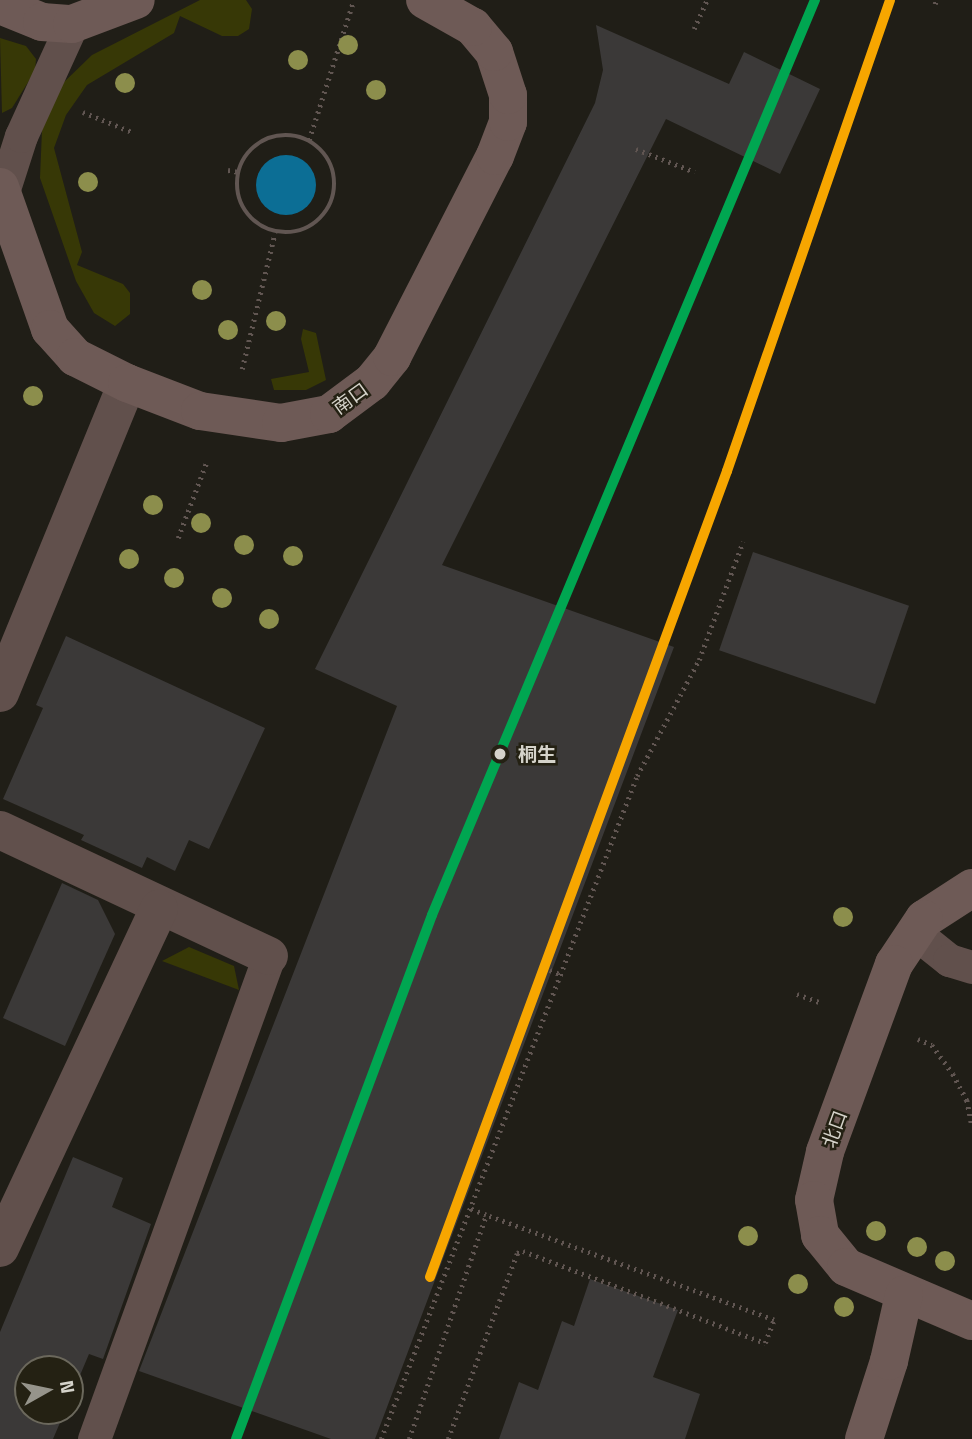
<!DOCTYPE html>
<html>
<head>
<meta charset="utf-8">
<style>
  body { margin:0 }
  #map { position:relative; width:972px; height:1439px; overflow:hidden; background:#201e17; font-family:"Titillium Web","Noto Sans JP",sans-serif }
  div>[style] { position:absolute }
  .green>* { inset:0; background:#373806 }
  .water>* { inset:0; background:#0c6e95 }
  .round { border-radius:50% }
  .building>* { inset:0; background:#3b3938; transform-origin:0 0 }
  .path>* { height:4.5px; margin-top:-2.25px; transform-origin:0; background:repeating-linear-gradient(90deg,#615652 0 2px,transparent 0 7px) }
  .path>.ring { margin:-2.25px; padding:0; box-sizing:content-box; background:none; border:4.5px solid #615652; border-radius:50% }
  .lane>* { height:33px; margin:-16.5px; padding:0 16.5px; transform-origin:16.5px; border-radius:16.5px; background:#61504c }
  .street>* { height:38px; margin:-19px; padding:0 19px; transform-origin:19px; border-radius:19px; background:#61504c }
  .secondary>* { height:38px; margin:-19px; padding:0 19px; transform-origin:19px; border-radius:19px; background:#6e5a56 }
  .rail-1>* { height:10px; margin:-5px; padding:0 5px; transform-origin:5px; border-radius:5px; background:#00a651 }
  .rail-2>* { height:10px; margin:-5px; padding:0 5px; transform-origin:5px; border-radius:5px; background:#f7a600 }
  .trees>* { width:20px; height:20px; margin:-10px; border-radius:50%; background:#8c8e4c }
  .dots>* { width:19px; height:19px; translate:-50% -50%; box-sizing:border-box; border:4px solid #242113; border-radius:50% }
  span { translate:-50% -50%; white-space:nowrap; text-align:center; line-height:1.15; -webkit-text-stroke:5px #242113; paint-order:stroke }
  .street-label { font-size:19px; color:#d5d3ca }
  .stop-label { font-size:19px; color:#d5d3ca; font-weight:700 }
  .left { translate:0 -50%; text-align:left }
  .north { position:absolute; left:14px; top:1355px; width:70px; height:70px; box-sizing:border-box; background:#242113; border:2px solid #6b685c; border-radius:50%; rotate:81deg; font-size:19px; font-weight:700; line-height:28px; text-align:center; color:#d5d3ca }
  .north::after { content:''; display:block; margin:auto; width:24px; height:32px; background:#96948b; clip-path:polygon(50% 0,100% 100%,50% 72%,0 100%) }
</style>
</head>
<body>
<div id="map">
  <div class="green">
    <i style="clip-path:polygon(200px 0,246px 0,252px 9px,249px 29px,238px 36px,222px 36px,180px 16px,174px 33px,87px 85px,66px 115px,54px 148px,82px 252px,77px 265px,123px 284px,130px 293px,130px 314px,115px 326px,94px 313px,76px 281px,40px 178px,42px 130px,62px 84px,92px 55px)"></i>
    <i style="clip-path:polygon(0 38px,26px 46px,36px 59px,35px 71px,12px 108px,2px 113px)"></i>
    <i style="clip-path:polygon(303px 329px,316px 333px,326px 380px,306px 390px,274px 390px,271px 379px,309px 372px,301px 339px)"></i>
    <i style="clip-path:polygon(189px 947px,234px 966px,239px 990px,162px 961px)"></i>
  </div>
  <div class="water">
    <i class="round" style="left:256px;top:155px;width:60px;height:60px"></i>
  </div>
  <div class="building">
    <i style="clip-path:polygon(596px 25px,729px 84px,744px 52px,820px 89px,780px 174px,666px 119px,442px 565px,674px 647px,375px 1439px,331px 1439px,139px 1371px,397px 706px,315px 669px,595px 103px,603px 70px)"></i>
    <i style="left:753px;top:552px;width:165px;height:104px;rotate:19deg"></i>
    <i style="clip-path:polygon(66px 636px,265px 728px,209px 849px,189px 840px,175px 871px,147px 857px,142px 868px,81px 840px,84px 835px,3px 799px,43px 708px,36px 705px)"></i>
    <i style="clip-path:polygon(62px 883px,98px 900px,115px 934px,65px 1046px,3px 1018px)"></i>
    <i style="clip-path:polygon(73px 1157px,123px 1178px,112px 1207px,151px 1224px,103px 1359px,89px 1354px,70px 1399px,70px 1369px,28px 1369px,28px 1411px,65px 1411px,53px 1439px,0 1439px,0 1332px)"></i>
    <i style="clip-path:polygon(590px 1279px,678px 1310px,653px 1377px,700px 1394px,685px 1439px,499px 1439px,519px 1382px,538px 1390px,562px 1321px,574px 1326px)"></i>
  </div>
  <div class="path">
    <i style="left:935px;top:4px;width:4px;rotate:-76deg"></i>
    <i style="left:694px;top:29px;width:32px;rotate:-66deg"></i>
    <i style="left:83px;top:112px;width:53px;rotate:22.2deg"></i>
    <i class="ring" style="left:237px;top:135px;width:93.5px;height:93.5px"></i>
    <i style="left:309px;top:140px;width:145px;rotate:-72.3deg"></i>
    <i style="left:636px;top:149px;width:63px;rotate:21.3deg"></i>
    <i style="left:228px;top:170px;width:10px;rotate:11deg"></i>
    <i style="left:242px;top:369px;width:140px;rotate:-76.4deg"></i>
    <i style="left:178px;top:538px;width:82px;rotate:-69.4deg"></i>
    <i style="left:550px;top:970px;width:13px;rotate:23deg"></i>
    <i style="left:797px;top:994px;width:27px;rotate:20deg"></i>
    <i style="left:918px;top:1039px;width:15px;rotate:23deg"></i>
    <i style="left:932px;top:1045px;width:36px;rotate:54deg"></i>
    <i style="left:953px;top:1074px;width:30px;rotate:62deg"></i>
    <i style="left:967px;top:1100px;width:26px;rotate:79deg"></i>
    <i style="left:381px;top:1439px;width:711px;rotate:-68.89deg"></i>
    <i style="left:637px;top:776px;width:132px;rotate:-61.9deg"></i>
    <i style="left:699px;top:660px;width:126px;rotate:-69.6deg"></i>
    <i style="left:409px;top:1439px;width:237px;rotate:-71deg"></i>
    <i style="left:486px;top:1215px;width:17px;rotate:-159deg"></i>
    <i style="left:448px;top:1439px;width:198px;rotate:-69.6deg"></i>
    <i style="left:517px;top:1253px;width:6px;rotate:-18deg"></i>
    <i style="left:523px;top:1251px;width:259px;rotate:20.8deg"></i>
    <i style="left:765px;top:1343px;width:25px;rotate:-69deg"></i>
    <i style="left:774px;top:1320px;width:307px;rotate:-160deg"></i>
  </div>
  <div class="lane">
    <i style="left:3px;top:192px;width:59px;rotate:-72.2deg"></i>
    <i style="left:21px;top:136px;width:123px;rotate:-65.5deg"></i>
    <i style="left:914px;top:932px;width:45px;rotate:38.7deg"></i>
    <i style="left:949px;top:960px;width:24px;rotate:17deg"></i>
    <i style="left:94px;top:1439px;width:514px;rotate:-70.08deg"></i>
  </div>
  <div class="street">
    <i style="left:0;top:693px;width:335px;rotate:-67.7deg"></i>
    <i style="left:0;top:830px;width:297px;rotate:25.1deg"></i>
    <i style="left:0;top:1248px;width:375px;rotate:-64.9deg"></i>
  </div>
  <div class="secondary">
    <i style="left:0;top:5px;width:45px;rotate:22deg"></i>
    <i style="left:42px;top:22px;width:30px;rotate:4deg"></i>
    <i style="left:72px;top:24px;width:68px;rotate:-20.6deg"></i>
    <i style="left:0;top:187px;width:151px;rotate:70.6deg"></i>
    <i style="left:50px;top:329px;width:38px;rotate:48deg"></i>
    <i style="left:75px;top:357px;width:58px;rotate:26.6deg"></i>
    <i style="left:127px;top:383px;width:78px;rotate:21deg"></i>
    <i style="left:200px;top:411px;width:82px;rotate:8.4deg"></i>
    <i style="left:281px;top:423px;width:49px;rotate:-10.6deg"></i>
    <i style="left:329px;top:414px;width:54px;rotate:-36.7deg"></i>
    <i style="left:372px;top:382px;width:32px;rotate:-51deg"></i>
    <i style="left:392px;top:357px;width:226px;rotate:-62.9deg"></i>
    <i style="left:495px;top:156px;width:36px;rotate:-69deg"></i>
    <i style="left:508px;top:122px;width:27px;rotate:-90deg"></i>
    <i style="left:508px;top:95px;width:45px;rotate:-108deg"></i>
    <i style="left:494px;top:52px;width:33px;rotate:-130deg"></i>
    <i style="left:473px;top:27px;width:55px;rotate:-150.6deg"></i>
    <i style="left:972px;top:888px;width:57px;rotate:147.1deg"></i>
    <i style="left:924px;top:919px;width:54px;rotate:123.7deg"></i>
    <i style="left:894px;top:964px;width:200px;rotate:110.2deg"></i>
    <i style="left:825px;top:1152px;width:49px;rotate:102.9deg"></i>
    <i style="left:814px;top:1200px;width:36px;rotate:80deg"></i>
    <i style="left:820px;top:1235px;width:41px;rotate:50.9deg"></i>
    <i style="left:846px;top:1267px;width:137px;rotate:23.2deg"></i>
    <i style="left:864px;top:1439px;width:82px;rotate:-72.2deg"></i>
    <i style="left:889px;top:1361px;width:68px;rotate:-77.2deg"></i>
  </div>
  <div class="rail-1">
    <i style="left:236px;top:1439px;width:559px;rotate:-69.49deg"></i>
    <i style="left:432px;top:915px;width:992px;rotate:-67.29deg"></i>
  </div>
  <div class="rail-2">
    <i style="left:430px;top:1277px;width:859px;rotate:-69.77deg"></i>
    <i style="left:727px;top:471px;width:498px;rotate:-70.9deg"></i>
  </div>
  <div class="trees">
    <i style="left:348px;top:45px"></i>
    <i style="left:298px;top:60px"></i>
    <i style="left:125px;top:83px"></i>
    <i style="left:376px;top:90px"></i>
    <i style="left:88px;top:182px"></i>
    <i style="left:202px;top:290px"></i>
    <i style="left:276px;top:321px"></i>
    <i style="left:228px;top:330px"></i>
    <i style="left:33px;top:396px"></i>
    <i style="left:153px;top:505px"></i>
    <i style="left:201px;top:523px"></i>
    <i style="left:244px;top:545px"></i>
    <i style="left:293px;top:556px"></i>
    <i style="left:129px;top:559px"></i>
    <i style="left:174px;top:578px"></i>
    <i style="left:222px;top:598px"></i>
    <i style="left:269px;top:619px"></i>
    <i style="left:843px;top:917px"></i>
    <i style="left:876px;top:1231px"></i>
    <i style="left:748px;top:1236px"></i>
    <i style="left:917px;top:1247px"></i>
    <i style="left:945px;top:1261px"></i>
    <i style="left:798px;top:1284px"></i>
    <i style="left:844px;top:1307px"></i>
  </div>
  <div class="dots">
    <i style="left:500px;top:754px;background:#d5d3ca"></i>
  </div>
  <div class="street-label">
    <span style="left:350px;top:398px;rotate:-36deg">南口</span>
    <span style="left:834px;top:1129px;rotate:-70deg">北口</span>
  </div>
  <div class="stop-label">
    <span class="left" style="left:518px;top:754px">桐生</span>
  </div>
  <div class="north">N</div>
</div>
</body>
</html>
